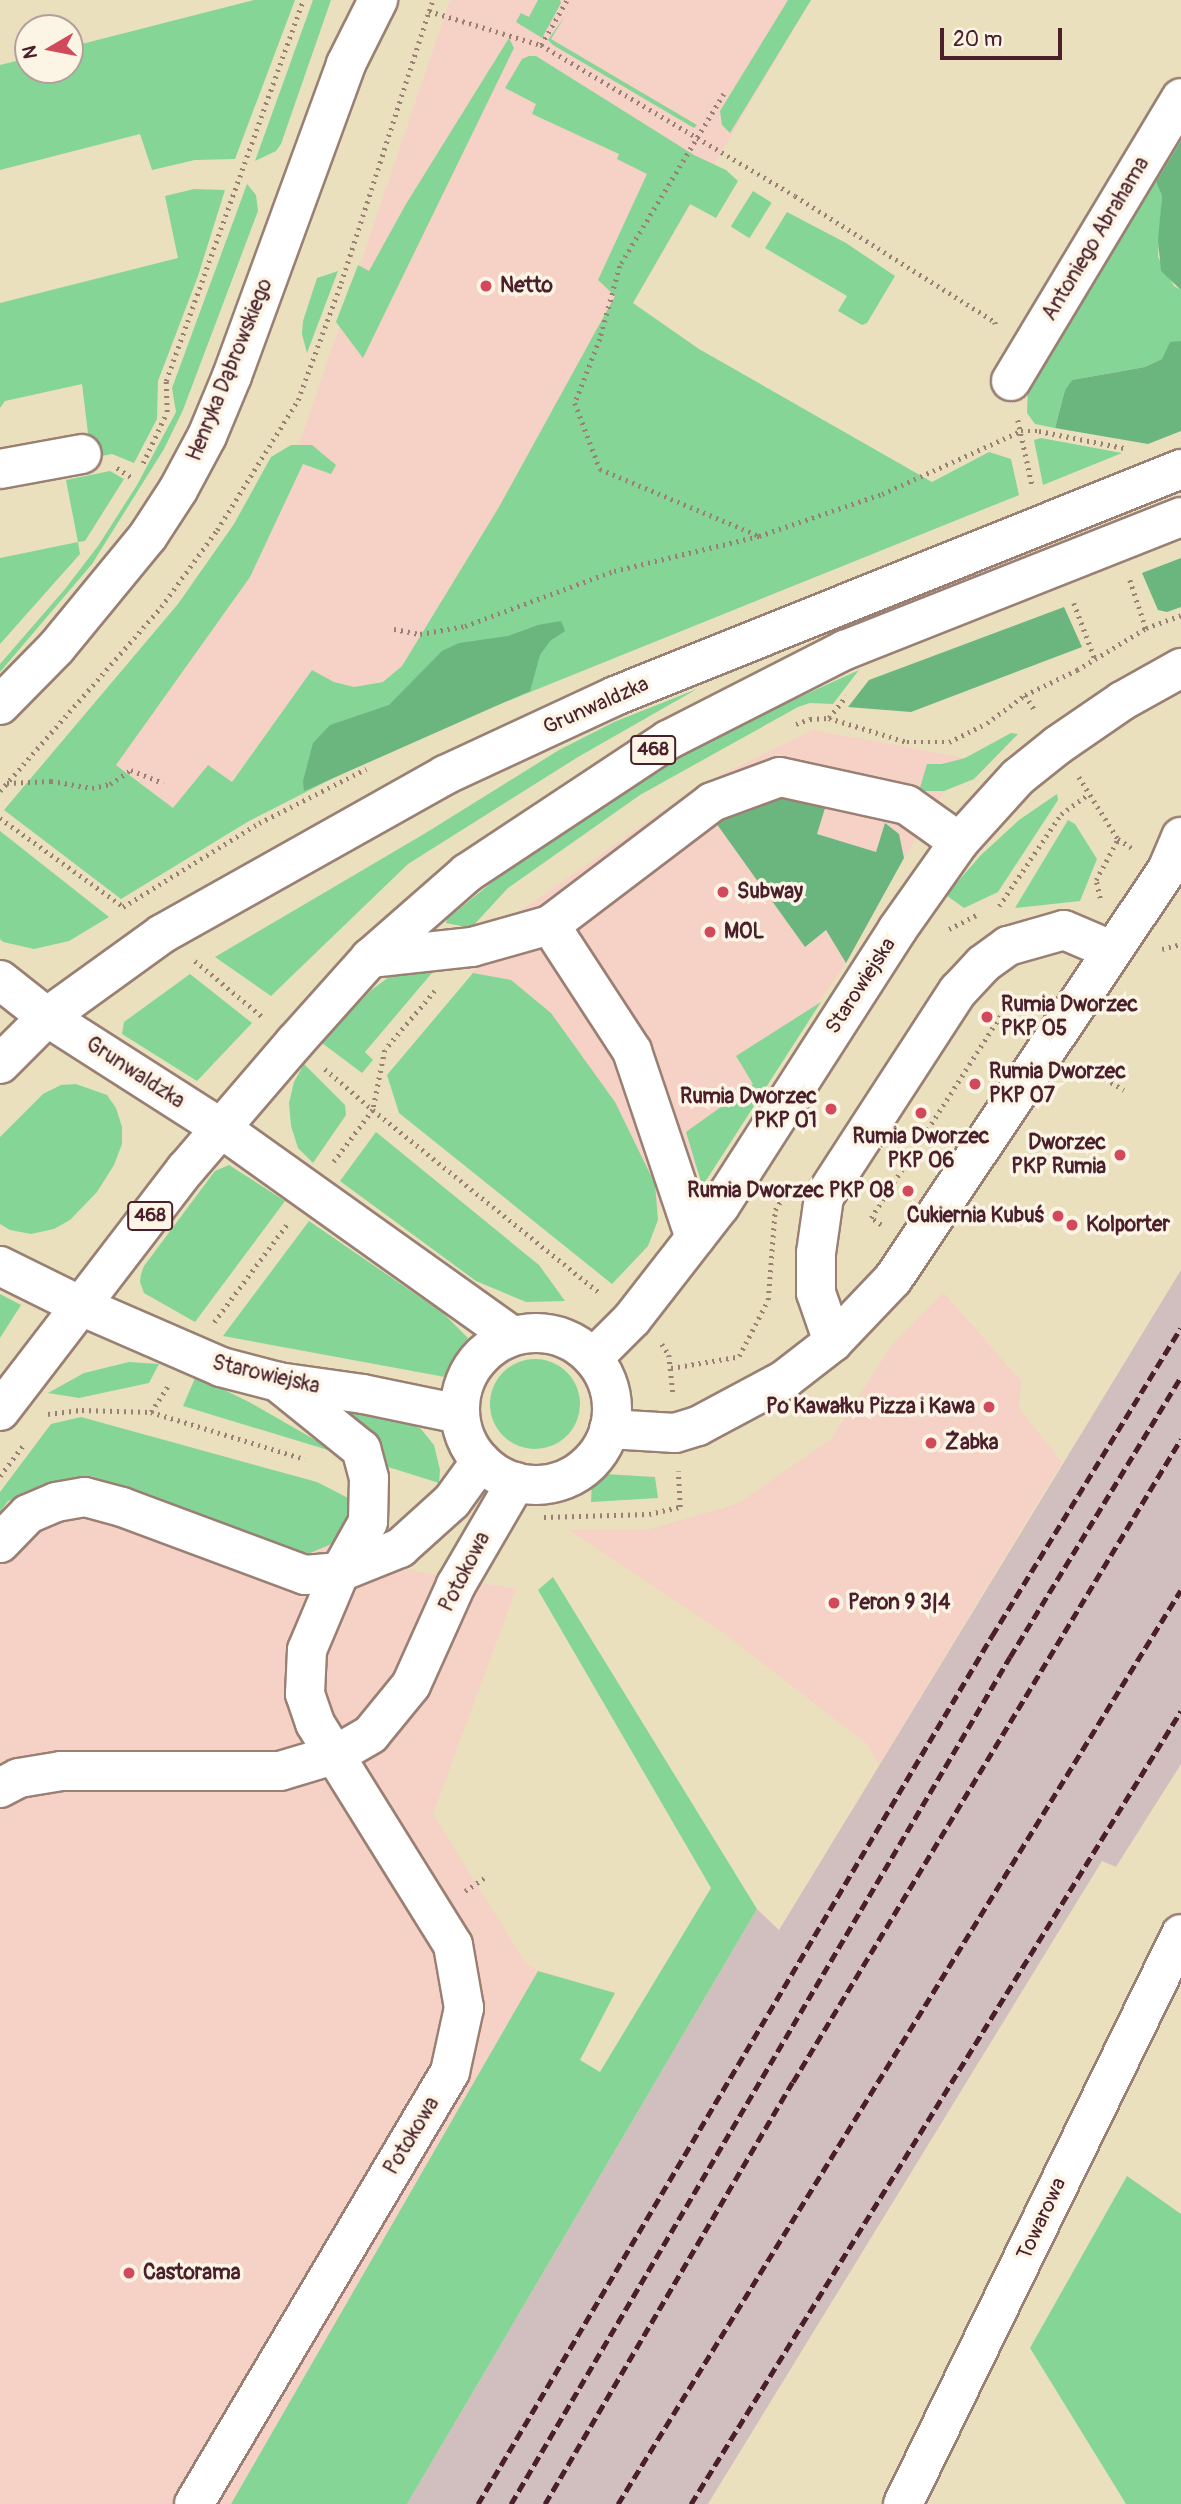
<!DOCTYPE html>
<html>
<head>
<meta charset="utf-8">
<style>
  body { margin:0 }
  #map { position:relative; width:1181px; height:2504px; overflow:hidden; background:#ebe0be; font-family:Pangolin,sans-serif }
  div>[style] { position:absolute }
  .built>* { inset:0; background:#f6d1c5 }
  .industrial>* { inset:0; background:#d1bfbf }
  .green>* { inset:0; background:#84d596; transform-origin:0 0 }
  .round { border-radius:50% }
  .forest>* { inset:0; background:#6bb67f }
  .path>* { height:4.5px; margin-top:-2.25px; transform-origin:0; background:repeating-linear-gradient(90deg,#9a8074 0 2px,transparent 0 7px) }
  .roads { filter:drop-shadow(2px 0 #9a8074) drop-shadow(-2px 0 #9a8074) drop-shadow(0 2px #9a8074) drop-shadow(0 -2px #9a8074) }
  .minor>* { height:38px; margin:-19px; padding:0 19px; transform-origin:19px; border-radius:19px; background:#fff }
  .major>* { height:38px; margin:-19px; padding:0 19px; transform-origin:19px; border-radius:19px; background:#fff }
  .major>.ring { margin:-19px; padding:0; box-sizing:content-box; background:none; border:38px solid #fff; border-radius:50% }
  .rail>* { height:5px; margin-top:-2.5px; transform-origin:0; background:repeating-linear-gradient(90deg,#4a1f2b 0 10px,transparent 0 15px) }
  .dots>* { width:19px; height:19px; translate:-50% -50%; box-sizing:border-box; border:4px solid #fcf5e5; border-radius:50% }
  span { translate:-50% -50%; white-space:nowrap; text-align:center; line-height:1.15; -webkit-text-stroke:7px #fcf5e5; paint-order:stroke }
  .shield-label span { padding:2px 5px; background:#fcf5e5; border:2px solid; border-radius:5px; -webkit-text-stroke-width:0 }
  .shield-label { font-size:19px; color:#4a1f2b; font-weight:700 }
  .street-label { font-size:21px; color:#4a1f2b }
  .poi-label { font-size:21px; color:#4a1f2b; font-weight:700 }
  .left { translate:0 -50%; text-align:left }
  .right { translate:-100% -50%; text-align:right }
  .north { position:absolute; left:14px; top:14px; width:70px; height:70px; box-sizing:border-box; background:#fcf5e5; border:2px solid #b59f9b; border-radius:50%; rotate:260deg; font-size:19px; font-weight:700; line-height:28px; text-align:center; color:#4a1f2b }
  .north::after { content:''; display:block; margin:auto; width:24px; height:32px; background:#d1495b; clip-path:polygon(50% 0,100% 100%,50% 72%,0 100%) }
  .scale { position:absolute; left:940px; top:28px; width:122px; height:32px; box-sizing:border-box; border:4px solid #4a1f2b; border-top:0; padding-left:9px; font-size:21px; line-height:24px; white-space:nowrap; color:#4a1f2b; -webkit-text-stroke:5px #fcf5e5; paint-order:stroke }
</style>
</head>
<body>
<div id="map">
  <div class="built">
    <i style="clip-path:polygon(450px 0,811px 0,633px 303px,499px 507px,402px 666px,383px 682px,354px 687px,334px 682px,312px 671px,231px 782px,208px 765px,173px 808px,116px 764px,250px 577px,303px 464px,331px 474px,336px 465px,312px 445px,299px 445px)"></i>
    <i style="clip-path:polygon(813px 730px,965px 758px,904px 858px,846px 963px,725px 1137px,625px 1244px,434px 1046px,495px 929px,698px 786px)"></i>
    <i style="clip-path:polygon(943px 1292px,1021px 1381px,1019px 1408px,1062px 1462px,879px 1765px,867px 1744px,722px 1632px,569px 1530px,646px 1530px,737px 1504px,831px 1439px,891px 1346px)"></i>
    <i style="clip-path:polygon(51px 1448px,410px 1570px,516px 1589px,433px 1814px,525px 1962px,538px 1971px,231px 2504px,0 2504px,0 1525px)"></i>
  </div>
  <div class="industrial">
    <i style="clip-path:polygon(1181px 1270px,1181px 1764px,1116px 1867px,1102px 1861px,708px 2504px,407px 2504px,757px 1909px,779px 1930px)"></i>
  </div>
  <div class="green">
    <i style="clip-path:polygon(254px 0,295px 0,235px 159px,195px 160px,152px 170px,140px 134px,0 170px,0 65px,28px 58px,28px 70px,70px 70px,70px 47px)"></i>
    <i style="clip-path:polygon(313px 0,331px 0,281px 144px,276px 151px,255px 161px)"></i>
    <i style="clip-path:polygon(538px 0,560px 0,561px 3px,542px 38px,516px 22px,521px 13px,529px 17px)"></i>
    <i style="clip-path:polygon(788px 0,811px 0,730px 133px,722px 125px,720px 111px)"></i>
    <i style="clip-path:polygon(565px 16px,551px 39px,697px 125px,694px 128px,553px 45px,548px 40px)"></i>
    <i style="clip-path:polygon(509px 38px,514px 48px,363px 358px,336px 322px,358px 265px,369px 271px,406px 204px)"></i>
    <i style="clip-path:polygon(529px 56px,536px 56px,694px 155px,726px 170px,738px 181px,716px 218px,690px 204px,633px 303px,699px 349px,932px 482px,989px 452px,1011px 459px,1019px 495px,396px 746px,249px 821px,121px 899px,4px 810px,178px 604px,234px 524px,271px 457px,291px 445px,312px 445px,336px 465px,331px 474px,303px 464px,250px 577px,116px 765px,173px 808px,208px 765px,232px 782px,312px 670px,334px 682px,354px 687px,383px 682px,402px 666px,499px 507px,615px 296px,598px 280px,647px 174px,617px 159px,619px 154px,532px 114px,536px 104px,505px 88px,522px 59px)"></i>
    <i style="clip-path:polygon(1181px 131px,1181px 141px,1156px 182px,1162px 196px,1158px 257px,1174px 286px,1181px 290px,1181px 341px,1170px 343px,1162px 359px,1145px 367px,1072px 380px,1065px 390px,1055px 428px,1035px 424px,1027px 413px,1028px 385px)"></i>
    <i style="clip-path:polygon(247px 184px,256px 195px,258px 211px,183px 410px,164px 449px,92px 564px,0 672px,0 664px,65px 589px,98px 546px,137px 485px,176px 412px,172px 388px)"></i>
    <i style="clip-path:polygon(194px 189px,225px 190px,198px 276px,158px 381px,157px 419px,134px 463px,112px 454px,91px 458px,82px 384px,5px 401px,0 408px,0 303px,178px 258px,165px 196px)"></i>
    <i style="left:753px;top:191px;width:22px;height:42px;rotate:32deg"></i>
    <i style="clip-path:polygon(787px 212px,846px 243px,895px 276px,867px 323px,862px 325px,838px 311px,847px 296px,765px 248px)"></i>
    <i style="clip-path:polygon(338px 271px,307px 353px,302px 334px,303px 321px,317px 278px)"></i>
    <i style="clip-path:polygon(1041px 438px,1122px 453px,1043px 485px,1034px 440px)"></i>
    <i style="clip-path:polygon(110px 471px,124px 479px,85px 541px,78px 542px,80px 554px,0 644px,0 558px,78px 542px,66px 480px)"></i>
    <i style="clip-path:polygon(859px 670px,833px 704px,810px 703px,798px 707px,640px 795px,508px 888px,471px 928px,446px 923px,447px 919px,507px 870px,632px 784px,721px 733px)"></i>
    <i style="clip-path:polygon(697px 689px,578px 757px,408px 864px,271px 996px,215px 957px,424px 834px,559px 750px,614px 722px)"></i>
    <i style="clip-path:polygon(1011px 733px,1018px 734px,974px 779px,944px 791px,919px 791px,927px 764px,942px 764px,965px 758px)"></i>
    <i style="clip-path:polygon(1057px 794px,1058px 800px,998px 892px,964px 908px,946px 895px,981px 855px,1019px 820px)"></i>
    <i style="clip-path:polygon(1068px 820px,1075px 824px,1097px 859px,1080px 901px,1015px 908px)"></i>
    <i style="clip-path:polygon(0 831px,109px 917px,69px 941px,34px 949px,3px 942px,0 939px)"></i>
    <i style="clip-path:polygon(437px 967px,365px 1052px,373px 1060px,362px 1073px,322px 1043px,370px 991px,389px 977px,408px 970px)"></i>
    <i style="clip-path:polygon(473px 973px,511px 980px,551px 1013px,615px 1102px,655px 1184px,658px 1220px,648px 1246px,612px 1284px,399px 1113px,387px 1075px)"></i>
    <i style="clip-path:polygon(190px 974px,252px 1023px,197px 1081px,122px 1034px,124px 1022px)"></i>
    <i style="clip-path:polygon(821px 1002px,707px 1179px,702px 1185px,686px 1132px,753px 1084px,736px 1056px)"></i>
    <i style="clip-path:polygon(304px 1064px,345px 1105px,346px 1115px,313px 1163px,298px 1148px,291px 1126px,289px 1103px,294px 1082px)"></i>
    <i style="clip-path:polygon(76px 1084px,107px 1095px,116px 1108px,122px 1127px,122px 1144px,114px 1165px,97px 1192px,70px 1220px,54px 1229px,31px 1234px,10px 1230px,0 1224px,0 1137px,43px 1094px,61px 1085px)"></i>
    <i style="clip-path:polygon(376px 1132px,539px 1265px,565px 1301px,526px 1302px,476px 1281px,340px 1181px)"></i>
    <i style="clip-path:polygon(229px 1165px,285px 1201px,195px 1322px,144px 1293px,140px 1282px,141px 1274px,144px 1266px,215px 1171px)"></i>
    <i style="clip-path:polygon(309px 1221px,443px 1313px,468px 1338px,455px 1356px,445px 1377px,223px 1336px)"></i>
    <i style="clip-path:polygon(0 1294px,21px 1305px,0 1338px)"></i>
    <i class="round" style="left:490px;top:1359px;width:90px;height:90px"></i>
    <i style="clip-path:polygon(129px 1362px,159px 1364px,149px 1383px,79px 1398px,48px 1393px,84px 1373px)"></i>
    <i style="clip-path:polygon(196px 1376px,249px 1402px,338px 1453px,183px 1406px)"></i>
    <i style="clip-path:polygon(338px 1409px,406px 1422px,421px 1429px,434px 1445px,440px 1470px,439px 1483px,385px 1466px)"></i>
    <i style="clip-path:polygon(81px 1417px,317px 1482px,356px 1502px,343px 1533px,336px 1542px,310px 1553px,292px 1551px,91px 1476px,63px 1480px,8px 1501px,0 1512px,0 1492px,51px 1424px)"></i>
    <i style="clip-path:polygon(606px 1474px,655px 1477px,658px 1498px,591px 1502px,592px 1480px)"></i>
    <i style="clip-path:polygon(553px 1577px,757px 1909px,407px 2504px,231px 2504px,538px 1971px,615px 1993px,580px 2060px,600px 2072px,711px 1888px,538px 1590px)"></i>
    <i style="clip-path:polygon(1127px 2176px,1181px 2214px,1181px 2504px,1126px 2504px,1030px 2348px)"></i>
  </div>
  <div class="forest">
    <i style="clip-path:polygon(1181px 141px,1181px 290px,1161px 271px,1158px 240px,1162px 196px,1156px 182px)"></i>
    <i style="clip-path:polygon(1181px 341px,1181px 431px,1148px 444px,1055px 428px,1065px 390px,1072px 380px,1145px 367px,1162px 359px,1170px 342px)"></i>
    <i style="clip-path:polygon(1181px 558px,1181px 607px,1167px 612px,1158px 610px,1142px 573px)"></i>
    <i style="clip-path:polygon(1064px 607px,1082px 647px,911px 712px,848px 707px,869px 680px)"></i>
    <i style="clip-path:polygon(561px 621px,565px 631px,550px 641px,540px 655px,530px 691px,304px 791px,303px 781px,313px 743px,330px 725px,389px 705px,442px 651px,459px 643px,508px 636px,538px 625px)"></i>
    <i style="clip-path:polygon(770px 792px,826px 805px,817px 834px,876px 852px,885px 823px,899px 834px,904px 858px,846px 963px,826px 930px,805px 947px,716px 823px)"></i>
  </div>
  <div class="path">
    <i style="left:429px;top:11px;width:12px;rotate:-70deg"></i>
    <i style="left:541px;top:45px;width:52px;rotate:-60deg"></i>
    <i style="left:724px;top:94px;width:201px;rotate:121.2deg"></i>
    <i style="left:620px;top:266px;width:76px;rotate:105.3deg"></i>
    <i style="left:600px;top:339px;width:69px;rotate:111.3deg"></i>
    <i style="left:575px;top:403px;width:71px;rotate:69.3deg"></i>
    <i style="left:600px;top:469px;width:173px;rotate:22.8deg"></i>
    <i style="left:1018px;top:420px;width:66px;rotate:77.7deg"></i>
    <i style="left:143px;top:463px;width:56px;rotate:-64.8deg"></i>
    <i style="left:167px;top:412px;width:31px;rotate:-92deg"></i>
    <i style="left:166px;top:381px;width:405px;rotate:-70.2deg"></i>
    <i style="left:117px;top:468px;width:20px;rotate:33deg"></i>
    <i style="left:1130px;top:580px;width:51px;rotate:71.6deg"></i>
    <i style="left:1074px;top:603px;width:60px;rotate:69.4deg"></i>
    <i style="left:394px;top:629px;width:26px;rotate:11deg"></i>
    <i style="left:420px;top:634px;width:46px;rotate:-10.1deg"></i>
    <i style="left:465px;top:626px;width:159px;rotate:-20.3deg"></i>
    <i style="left:614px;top:571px;width:149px;rotate:-13.6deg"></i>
    <i style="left:759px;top:536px;width:130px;rotate:-18.9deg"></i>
    <i style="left:882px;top:494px;width:153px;rotate:-24.4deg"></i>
    <i style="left:1021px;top:431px;width:18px"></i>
    <i style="left:1039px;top:431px;width:87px;rotate:11.3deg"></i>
    <i style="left:1025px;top:695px;width:20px;rotate:57deg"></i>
    <i style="left:829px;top:718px;width:28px;rotate:-52deg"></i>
    <i style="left:796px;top:724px;width:15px;rotate:-20deg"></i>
    <i style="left:810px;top:719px;width:19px;rotate:-3deg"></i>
    <i style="left:829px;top:718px;width:82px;rotate:17.1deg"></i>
    <i style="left:907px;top:742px;width:42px"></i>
    <i style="left:949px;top:742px;width:42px;rotate:-26.6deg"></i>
    <i style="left:987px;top:723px;width:47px;rotate:-36.4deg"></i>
    <i style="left:1025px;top:695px;width:58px;rotate:-25.7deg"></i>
    <i style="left:1077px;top:670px;width:81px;rotate:-31.3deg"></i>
    <i style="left:1146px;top:628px;width:37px;rotate:-20deg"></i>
    <i style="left:1079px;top:777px;width:73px;rotate:57.8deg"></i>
    <i style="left:1118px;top:839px;width:17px;rotate:33deg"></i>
    <i style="left:7px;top:783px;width:44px;rotate:-2.6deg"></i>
    <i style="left:51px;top:781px;width:42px;rotate:9.7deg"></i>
    <i style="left:92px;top:788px;width:18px;rotate:-13deg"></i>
    <i style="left:110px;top:784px;width:25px;rotate:-34deg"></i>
    <i style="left:131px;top:770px;width:35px;rotate:22deg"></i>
    <i style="left:0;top:791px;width:244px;rotate:-48.8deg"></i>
    <i style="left:161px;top:607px;width:95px;rotate:-54deg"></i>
    <i style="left:217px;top:530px;width:153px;rotate:-58.1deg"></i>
    <i style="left:298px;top:400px;width:125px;rotate:-69.8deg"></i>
    <i style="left:341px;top:283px;width:286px;rotate:-72.1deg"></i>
    <i style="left:429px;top:11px;width:117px;rotate:16.9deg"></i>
    <i style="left:541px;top:45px;width:295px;rotate:30.7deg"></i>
    <i style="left:795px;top:196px;width:236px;rotate:32.2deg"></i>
    <i style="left:995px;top:322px;width:4px;rotate:76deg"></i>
    <i style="left:0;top:818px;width:153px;rotate:35.7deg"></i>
    <i style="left:1100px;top:898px;width:18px;rotate:-103deg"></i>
    <i style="left:1096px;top:880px;width:47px;rotate:-61.8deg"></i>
    <i style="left:999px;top:906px;width:111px;rotate:-56deg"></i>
    <i style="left:1061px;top:814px;width:34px;rotate:-36deg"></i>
    <i style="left:123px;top:907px;width:160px;rotate:-31.7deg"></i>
    <i style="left:259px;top:823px;width:120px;rotate:-26.8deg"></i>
    <i style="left:949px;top:929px;width:34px;rotate:-27deg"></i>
    <i style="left:1162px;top:949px;width:20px;rotate:-15deg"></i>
    <i style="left:195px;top:961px;width:89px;rotate:39.6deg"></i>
    <i style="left:435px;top:991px;width:77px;rotate:130.3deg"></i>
    <i style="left:385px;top:1050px;width:61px;rotate:101.3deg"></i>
    <i style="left:373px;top:1110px;width:293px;rotate:38.9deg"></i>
    <i style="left:325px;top:1069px;width:63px;rotate:40.5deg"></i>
    <i style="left:373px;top:1110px;width:65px;rotate:126.9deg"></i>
    <i style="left:1099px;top:1075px;width:29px;rotate:31deg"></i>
    <i style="left:881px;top:1225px;width:12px;rotate:-145deg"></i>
    <i style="left:871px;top:1218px;width:266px;rotate:-57.4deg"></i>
    <i style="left:214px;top:1322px;width:124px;rotate:-53.2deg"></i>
    <i style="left:662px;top:1344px;width:13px;rotate:58deg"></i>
    <i style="left:669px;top:1355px;width:37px;rotate:84deg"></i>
    <i style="left:739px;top:1356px;width:63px;rotate:-62.6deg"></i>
    <i style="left:768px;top:1300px;width:90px;rotate:-85.6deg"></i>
    <i style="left:775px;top:1210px;width:13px;rotate:-58deg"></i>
    <i style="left:671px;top:1368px;width:66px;rotate:-9.6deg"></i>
    <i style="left:151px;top:1412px;width:31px;rotate:-57deg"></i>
    <i style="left:48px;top:1414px;width:34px;rotate:-7deg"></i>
    <i style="left:82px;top:1410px;width:69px;rotate:1.7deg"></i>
    <i style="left:151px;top:1412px;width:161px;rotate:17deg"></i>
    <i style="left:0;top:1476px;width:39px;rotate:-53deg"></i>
    <i style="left:544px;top:1517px;width:105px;rotate:-1.6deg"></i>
    <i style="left:649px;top:1514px;width:32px;rotate:-13deg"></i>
    <i style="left:680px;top:1507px;width:36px;rotate:-93deg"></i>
    <i style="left:465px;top:1891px;width:25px;rotate:-34deg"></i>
  </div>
  <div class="roads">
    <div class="minor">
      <i style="left:1011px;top:381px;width:330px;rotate:-59deg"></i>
      <i style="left:0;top:469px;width:83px;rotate:-10.4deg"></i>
      <i style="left:550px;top:925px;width:150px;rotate:56.9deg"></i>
      <i style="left:632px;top:1051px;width:197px;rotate:71.4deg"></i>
      <i style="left:370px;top:958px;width:103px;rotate:-6.2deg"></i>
      <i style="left:472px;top:947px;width:81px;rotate:-15.8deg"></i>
      <i style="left:550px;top:925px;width:203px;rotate:-37.2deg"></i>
      <i style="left:712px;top:802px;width:72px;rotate:-20.2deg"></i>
      <i style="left:780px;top:777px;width:130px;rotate:12.4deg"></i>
      <i style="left:907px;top:805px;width:64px;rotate:35.4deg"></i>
      <i style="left:833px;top:1342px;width:52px;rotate:-109.1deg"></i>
      <i style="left:816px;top:1293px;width:40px;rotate:-90deg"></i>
      <i style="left:816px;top:1253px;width:57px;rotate:-81.9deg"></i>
      <i style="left:824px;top:1197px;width:246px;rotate:-57deg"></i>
      <i style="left:958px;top:991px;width:37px;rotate:-47deg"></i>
      <i style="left:983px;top:964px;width:31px;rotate:-36deg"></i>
      <i style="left:1008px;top:946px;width:58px;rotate:-15.9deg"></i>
      <i style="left:1064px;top:930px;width:51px;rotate:23.1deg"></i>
      <i style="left:609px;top:1429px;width:66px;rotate:3.5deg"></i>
      <i style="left:675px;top:1433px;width:24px;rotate:-17deg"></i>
      <i style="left:698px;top:1426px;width:98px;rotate:-28.1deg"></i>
      <i style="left:784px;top:1380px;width:62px;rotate:-37.8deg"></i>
      <i style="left:833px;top:1342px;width:87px;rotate:-46.4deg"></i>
      <i style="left:893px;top:1279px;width:492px;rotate:-56.2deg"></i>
      <i style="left:1167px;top:870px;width:36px;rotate:-67deg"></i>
      <i style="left:0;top:1543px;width:40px;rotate:-46deg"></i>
      <i style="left:28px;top:1514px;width:30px;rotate:-23deg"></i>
      <i style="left:56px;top:1502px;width:29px;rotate:-10deg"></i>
      <i style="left:85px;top:1497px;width:38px;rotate:15deg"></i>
      <i style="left:122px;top:1507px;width:195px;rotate:20.4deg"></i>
      <i style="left:305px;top:1575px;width:35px;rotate:-5deg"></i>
      <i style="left:340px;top:1572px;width:65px;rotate:-21.8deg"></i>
      <i style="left:400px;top:1548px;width:70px;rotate:-42.1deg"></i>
      <i style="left:452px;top:1501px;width:49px;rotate:-54.1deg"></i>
      <i style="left:0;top:1788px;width:21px;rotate:-28deg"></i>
      <i style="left:19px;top:1778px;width:43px;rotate:-9.5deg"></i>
      <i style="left:61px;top:1771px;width:219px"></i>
      <i style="left:280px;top:1771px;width:59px;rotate:-16.6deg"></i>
      <i style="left:337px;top:1754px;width:39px;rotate:-30deg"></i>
      <i style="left:371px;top:1734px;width:63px;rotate:-50.8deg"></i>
      <i style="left:411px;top:1685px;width:110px;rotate:-65.8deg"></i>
      <i style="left:456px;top:1585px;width:119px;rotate:-59.8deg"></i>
      <i style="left:194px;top:2504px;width:502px;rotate:-59.35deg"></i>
      <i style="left:450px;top:2072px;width:66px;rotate:-77.7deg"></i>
      <i style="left:464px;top:2008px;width:64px;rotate:-99.9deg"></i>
      <i style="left:453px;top:1945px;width:261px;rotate:-121.9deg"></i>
      <i style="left:315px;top:1723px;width:31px;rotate:-109deg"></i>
      <i style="left:305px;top:1694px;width:44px;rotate:-87.4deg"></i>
      <i style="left:307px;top:1650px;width:85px;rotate:-67.1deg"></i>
      <i style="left:340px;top:1572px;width:57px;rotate:-60.8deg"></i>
      <i style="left:368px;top:1522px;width:44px;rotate:-88.7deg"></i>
      <i style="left:369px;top:1478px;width:30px;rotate:-105deg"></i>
      <i style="left:361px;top:1449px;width:107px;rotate:-141.1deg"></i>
      <i style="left:903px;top:2504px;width:634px;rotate:-64deg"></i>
    </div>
    <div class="major">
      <i style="left:0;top:705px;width:80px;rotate:-45.5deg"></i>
      <i style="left:56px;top:648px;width:145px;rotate:-50.6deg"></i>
      <i style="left:148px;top:536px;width:55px;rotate:-56.9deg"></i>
      <i style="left:178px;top:490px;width:61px;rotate:-61.8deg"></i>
      <i style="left:207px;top:436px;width:65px;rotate:-67.4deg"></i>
      <i style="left:232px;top:376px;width:332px;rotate:-69.9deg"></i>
      <i style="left:346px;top:64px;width:72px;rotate:-63.4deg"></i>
      <i style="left:0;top:980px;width:60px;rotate:38.2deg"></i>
      <i style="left:47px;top:1017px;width:208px;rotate:32.6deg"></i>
      <i style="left:222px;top:1129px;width:356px;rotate:35.5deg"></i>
      <i style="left:0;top:1064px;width:66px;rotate:-45deg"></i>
      <i style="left:47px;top:1017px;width:142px;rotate:-35.8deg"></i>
      <i style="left:162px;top:934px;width:325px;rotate:-29.3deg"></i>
      <i style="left:445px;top:775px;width:187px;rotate:-24.9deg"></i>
      <i style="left:615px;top:696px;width:610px;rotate:-21.85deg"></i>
      <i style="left:0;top:1266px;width:90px;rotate:26.3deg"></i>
      <i style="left:81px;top:1306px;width:153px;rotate:23.5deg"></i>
      <i style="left:221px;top:1367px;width:59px;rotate:14.7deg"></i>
      <i style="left:278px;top:1382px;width:86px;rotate:8deg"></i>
      <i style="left:363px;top:1394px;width:99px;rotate:11.7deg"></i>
      <i class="ring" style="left:460px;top:1333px;width:114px;height:114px"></i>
      <i style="left:593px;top:1358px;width:55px;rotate:-45deg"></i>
      <i style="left:632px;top:1319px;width:143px;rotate:-52.1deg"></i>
      <i style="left:720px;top:1206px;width:328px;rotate:-57.3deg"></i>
      <i style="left:897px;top:930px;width:108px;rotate:-54.8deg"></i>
      <i style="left:959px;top:842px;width:88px;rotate:-47.8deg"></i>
      <i style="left:1018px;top:777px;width:51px;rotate:-38.7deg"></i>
      <i style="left:1058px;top:745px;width:78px;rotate:-34.5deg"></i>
      <i style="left:1122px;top:701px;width:68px;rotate:-29.2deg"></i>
      <i style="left:0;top:1411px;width:305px;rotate:-52.5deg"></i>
      <i style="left:186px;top:1169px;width:167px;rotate:-49.4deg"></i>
      <i style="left:295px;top:1042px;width:113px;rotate:-48.2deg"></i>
      <i style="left:370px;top:958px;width:129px;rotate:-41.2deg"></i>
      <i style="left:467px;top:873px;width:241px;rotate:-33.5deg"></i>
      <i style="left:668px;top:740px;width:199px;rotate:-27deg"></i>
      <i style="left:845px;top:650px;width:361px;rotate:-21.6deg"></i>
    </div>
  </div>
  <div class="rail">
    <i style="left:478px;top:2504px;width:1009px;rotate:-59.37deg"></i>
    <i style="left:992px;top:1636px;width:361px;rotate:-58.5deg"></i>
    <i style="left:511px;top:2504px;width:983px;rotate:-59.5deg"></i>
    <i style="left:1010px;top:1657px;width:328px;rotate:-58.6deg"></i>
    <i style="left:545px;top:2504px;width:489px;rotate:-59.6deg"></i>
    <i style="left:793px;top:2082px;width:751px;rotate:-58.89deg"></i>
    <i style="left:618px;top:2504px;width:1073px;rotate:-58.37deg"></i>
    <i style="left:691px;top:2504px;width:932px;rotate:-58.29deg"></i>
  </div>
  <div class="dots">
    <i style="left:486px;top:286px;background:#d1495b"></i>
    <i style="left:723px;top:892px;background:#d1495b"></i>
    <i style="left:710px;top:932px;background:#d1495b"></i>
    <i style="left:987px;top:1017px;background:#d1495b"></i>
    <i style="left:975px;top:1084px;background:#d1495b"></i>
    <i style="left:831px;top:1109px;background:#d1495b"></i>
    <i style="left:921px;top:1113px;background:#d1495b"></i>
    <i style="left:1120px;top:1155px;background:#d1495b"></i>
    <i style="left:908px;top:1191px;background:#d1495b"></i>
    <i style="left:1058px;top:1216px;background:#d1495b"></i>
    <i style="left:1072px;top:1225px;background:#d1495b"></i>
    <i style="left:989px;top:1407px;background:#d1495b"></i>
    <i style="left:931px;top:1443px;background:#d1495b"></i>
    <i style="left:834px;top:1603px;background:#d1495b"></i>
    <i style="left:129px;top:2273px;background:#d1495b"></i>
  </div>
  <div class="shield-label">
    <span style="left:653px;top:750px">468</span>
    <span style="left:150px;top:1216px">468</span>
  </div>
  <div class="street-label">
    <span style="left:1096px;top:239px;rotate:-59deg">Antoniego Abrahama</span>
    <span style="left:230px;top:370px;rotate:-68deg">Henryka Dąbrowskiego</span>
    <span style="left:596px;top:706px;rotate:-24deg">Grunwaldzka</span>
    <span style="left:861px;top:986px;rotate:-57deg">Starowiejska</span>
    <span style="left:135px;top:1073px;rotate:33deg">Grunwaldzka</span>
    <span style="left:266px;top:1375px;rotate:13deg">Starowiejska</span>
    <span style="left:465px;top:1572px;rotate:-63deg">Potokowa</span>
    <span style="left:412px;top:2136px;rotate:-59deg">Potokowa</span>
    <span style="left:1042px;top:2219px;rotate:-65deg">Towarowa</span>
  </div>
  <div class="poi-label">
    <span class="left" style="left:500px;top:286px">Netto</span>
    <span class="left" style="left:737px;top:892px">Subway</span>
    <span class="left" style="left:724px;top:932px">MOL</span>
    <span class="left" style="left:1001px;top:1017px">Rumia Dworzec<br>PKP 05</span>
    <span class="left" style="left:989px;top:1084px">Rumia Dworzec<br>PKP 07</span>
    <span class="right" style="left:817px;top:1109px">Rumia Dworzec<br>PKP 01</span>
    <span style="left:921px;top:1149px">Rumia Dworzec<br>PKP 06</span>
    <span class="right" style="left:1106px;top:1155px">Dworzec<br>PKP Rumia</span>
    <span class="right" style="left:894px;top:1191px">Rumia Dworzec PKP 08</span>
    <span class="right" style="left:1044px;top:1216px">Cukiernia Kubuś</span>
    <span class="left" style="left:1086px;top:1225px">Kolporter</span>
    <span class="right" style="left:975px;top:1407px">Po Kawałku Pizza i Kawa</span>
    <span class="left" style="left:945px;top:1443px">Żabka</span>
    <span class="left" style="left:848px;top:1603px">Peron 9 3|4</span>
    <span class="left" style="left:143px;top:2273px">Castorama</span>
  </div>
  <div class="north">N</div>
  <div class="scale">20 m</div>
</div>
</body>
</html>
